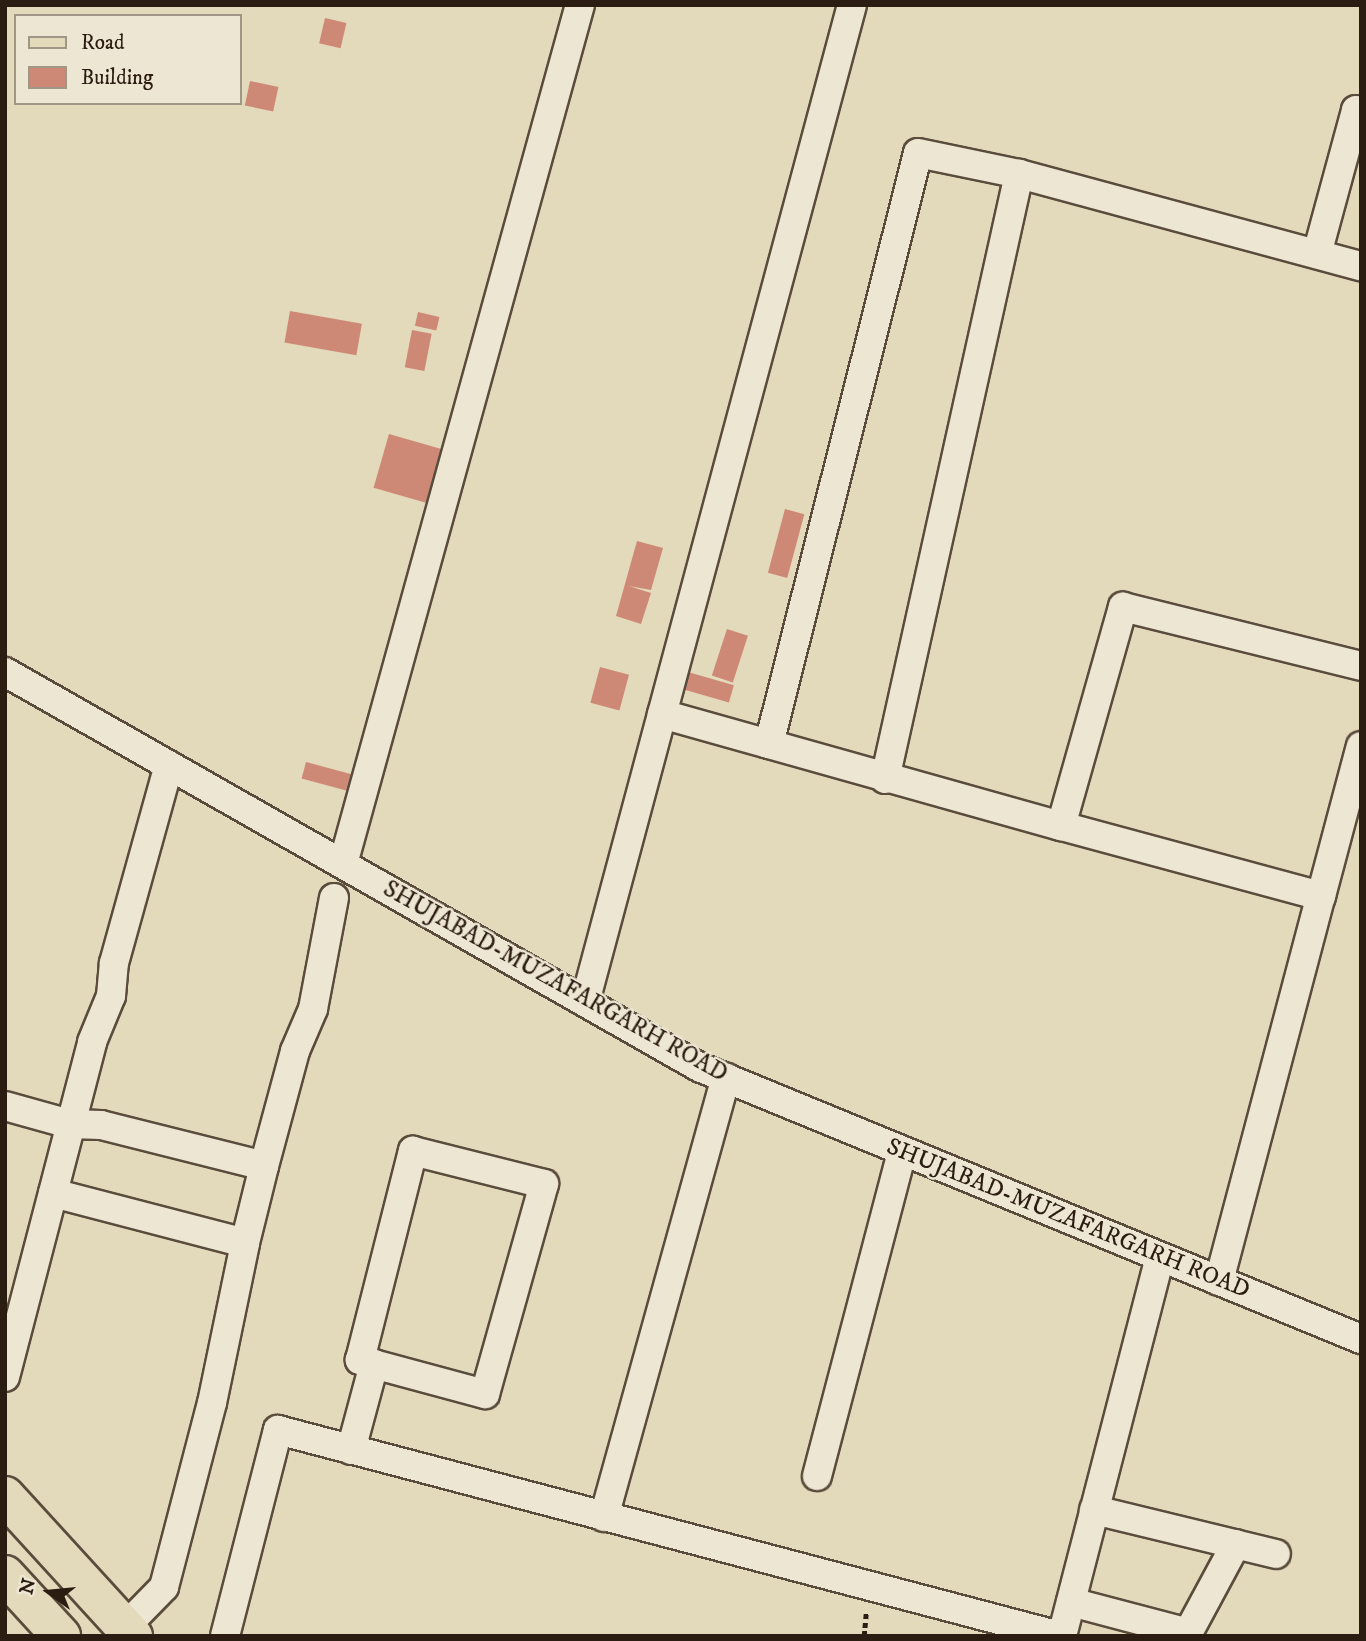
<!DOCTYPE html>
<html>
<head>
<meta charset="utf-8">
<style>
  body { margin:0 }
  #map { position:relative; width:1366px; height:1641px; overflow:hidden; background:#e3d9bb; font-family:"IM FELL DW Pica",serif }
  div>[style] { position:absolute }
  .building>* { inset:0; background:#ce8976; transform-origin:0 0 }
  .path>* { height:4.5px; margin-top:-2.25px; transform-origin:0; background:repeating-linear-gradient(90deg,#2c1d12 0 5px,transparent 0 8.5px) }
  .roads { filter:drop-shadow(2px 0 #5a4c3c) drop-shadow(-2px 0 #5a4c3c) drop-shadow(0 2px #5a4c3c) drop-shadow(0 -2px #5a4c3c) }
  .minor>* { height:28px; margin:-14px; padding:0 14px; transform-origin:14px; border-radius:14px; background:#ede6d3 }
  .primary>* { height:38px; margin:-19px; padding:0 19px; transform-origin:19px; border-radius:19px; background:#e3d9bb }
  span { translate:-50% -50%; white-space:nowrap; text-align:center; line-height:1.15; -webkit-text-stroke:5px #ede6d3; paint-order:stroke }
  .street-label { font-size:24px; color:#2c1d12 }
  .frame { position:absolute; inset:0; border:7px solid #2c1d12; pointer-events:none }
  .legend { position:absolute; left:14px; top:14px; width:228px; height:91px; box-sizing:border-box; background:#ede6d3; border:2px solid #a09686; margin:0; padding:9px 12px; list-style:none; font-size:21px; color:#2c1d12 }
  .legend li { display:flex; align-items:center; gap:14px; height:35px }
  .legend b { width:35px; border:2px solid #a09686 }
  .north { position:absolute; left:14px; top:1557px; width:70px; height:70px; -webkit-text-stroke:5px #ede6d3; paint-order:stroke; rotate:285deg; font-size:19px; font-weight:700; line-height:28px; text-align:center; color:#2c1d12 }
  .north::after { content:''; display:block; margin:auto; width:24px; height:32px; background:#2c1d12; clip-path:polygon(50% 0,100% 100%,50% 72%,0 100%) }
</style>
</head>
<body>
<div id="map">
  <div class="building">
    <i style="left:325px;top:18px;width:22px;height:26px;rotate:13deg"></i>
    <i style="left:250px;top:81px;width:29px;height:25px;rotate:12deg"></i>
    <i style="left:290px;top:311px;width:73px;height:32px;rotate:10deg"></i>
    <i style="left:418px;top:312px;width:22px;height:14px;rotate:13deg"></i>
    <i style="left:412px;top:330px;width:20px;height:38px;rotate:11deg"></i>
    <i style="left:389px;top:434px;width:59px;height:56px;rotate:16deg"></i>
    <i style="left:785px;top:509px;width:20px;height:66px;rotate:15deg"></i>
    <i style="clip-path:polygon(637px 541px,663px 548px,651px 590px,629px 586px,651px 593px,641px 624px,616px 616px)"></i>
    <i style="left:727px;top:629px;width:22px;height:49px;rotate:18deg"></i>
    <i style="left:600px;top:667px;width:30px;height:37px;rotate:15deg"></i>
    <i style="left:681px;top:670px;width:55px;height:18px;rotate:16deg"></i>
    <i style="left:306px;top:762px;width:52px;height:17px;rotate:15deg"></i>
  </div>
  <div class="path">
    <i style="left:864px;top:1636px;width:23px;rotate:-85deg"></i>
  </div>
  <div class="roads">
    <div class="minor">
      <i style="left:1317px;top:254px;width:149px;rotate:-74.8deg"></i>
      <i style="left:1356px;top:110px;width:5px;rotate:11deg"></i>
      <i style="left:5px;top:672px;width:799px;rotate:29.65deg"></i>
      <i style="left:699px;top:1067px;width:716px;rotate:22.34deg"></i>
      <i style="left:662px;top:714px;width:414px;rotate:15.7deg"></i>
      <i style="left:769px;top:744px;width:609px;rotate:-75.85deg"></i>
      <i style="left:918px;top:153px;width:103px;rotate:11.7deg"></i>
      <i style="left:885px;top:779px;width:620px;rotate:-77.51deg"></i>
      <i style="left:1019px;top:174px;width:354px;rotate:15.1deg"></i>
      <i style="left:343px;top:864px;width:891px;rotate:-74.58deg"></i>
      <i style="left:1321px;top:896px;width:155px;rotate:-75.1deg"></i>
      <i style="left:585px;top:1002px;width:1032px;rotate:-75.01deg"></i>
      <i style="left:5px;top:1106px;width:67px;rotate:15.5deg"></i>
      <i style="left:70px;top:1124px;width:31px;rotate:2deg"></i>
      <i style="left:101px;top:1125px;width:168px;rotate:14.1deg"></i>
      <i style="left:264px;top:1166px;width:119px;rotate:-74.9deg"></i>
      <i style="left:295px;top:1051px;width:46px;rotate:-66.8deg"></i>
      <i style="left:313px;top:1009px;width:113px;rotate:-79.3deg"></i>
      <i style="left:53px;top:1193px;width:198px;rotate:14.6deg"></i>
      <i style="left:245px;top:1243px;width:79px;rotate:-76.1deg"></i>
      <i style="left:1219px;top:1281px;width:398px;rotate:-75.2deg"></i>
      <i style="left:1321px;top:896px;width:269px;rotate:-164.9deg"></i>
      <i style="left:1061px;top:826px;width:228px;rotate:-74.2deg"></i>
      <i style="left:1123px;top:607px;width:245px;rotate:13.9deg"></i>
      <i style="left:5px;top:1377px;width:346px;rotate:-75.4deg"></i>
      <i style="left:92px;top:1042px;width:50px;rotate:-67.6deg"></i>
      <i style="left:111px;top:996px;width:33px;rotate:-85deg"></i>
      <i style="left:114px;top:963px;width:205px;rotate:-74.5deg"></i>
      <i style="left:351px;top:1450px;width:89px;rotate:-75deg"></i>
      <i style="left:374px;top:1364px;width:15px;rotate:-164deg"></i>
      <i style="left:360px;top:1360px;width:216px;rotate:-75.8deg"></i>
      <i style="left:413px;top:1151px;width:135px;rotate:14.1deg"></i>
      <i style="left:544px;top:1184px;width:218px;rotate:105.7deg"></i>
      <i style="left:485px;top:1394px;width:115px;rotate:-164.9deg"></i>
      <i style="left:817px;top:1476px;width:336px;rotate:-75.3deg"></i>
      <i style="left:1094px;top:1510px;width:187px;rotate:13.6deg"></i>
      <i style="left:604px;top:1517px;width:456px;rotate:-74.5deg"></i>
      <i style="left:1071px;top:1602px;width:121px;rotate:14.8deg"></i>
      <i style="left:1188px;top:1633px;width:101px;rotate:-61.7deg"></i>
      <i style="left:125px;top:1627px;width:56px;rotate:-45.7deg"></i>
      <i style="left:164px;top:1587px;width:190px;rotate:-75.4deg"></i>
      <i style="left:212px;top:1403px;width:163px;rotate:-78.3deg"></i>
      <i style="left:225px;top:1636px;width:213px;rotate:-75.6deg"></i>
      <i style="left:278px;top:1430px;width:809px;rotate:14.76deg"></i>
      <i style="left:1062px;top:1636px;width:390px;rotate:-75.5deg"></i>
    </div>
    <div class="primary">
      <i style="left:5px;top:1496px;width:190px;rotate:47.6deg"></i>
      <i style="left:5px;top:1575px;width:83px;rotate:47.4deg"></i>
    </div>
  </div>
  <div class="street-label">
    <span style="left:555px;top:982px;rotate:29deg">SHUJABAD-MUZAFARGARH ROAD</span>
    <span style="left:1068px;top:1219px;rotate:22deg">SHUJABAD-MUZAFARGARH ROAD</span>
  </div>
  <div class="frame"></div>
  <ul class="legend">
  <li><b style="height:9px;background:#e3d9bb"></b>Road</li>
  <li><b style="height:19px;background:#ce8976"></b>Building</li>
  </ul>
  <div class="north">N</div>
</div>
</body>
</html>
